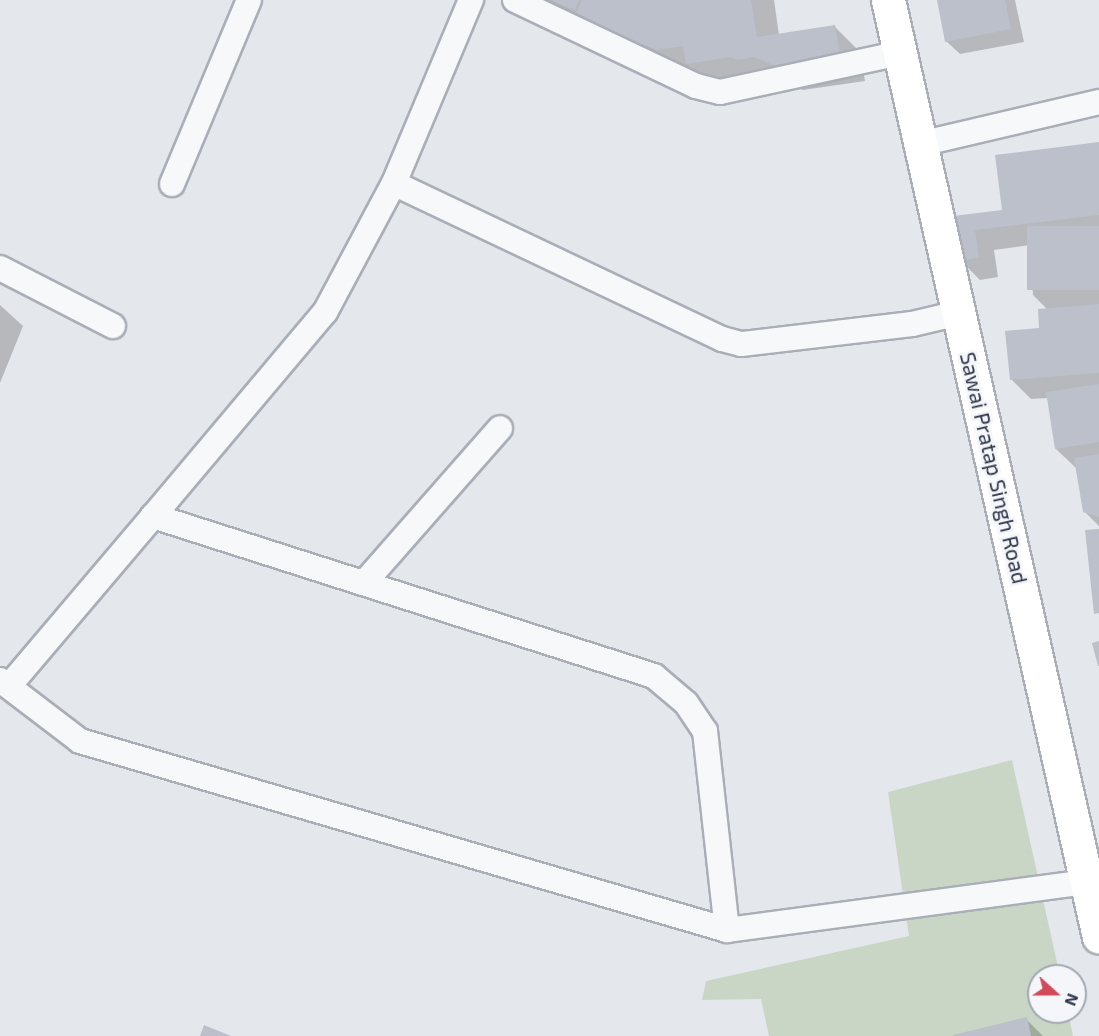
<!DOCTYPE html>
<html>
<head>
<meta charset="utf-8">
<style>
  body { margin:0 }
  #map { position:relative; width:1099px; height:1036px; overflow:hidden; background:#e4e7ec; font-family:"Exo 2",sans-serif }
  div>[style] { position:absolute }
  .green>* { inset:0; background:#c9d6c5 }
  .shadow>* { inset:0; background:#0003 }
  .building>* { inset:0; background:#bbc0ca; transform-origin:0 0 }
  .roads { filter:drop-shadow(2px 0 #a9aeb7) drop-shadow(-2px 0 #a9aeb7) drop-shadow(0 2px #a9aeb7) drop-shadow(0 -2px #a9aeb7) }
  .street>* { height:24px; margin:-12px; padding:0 12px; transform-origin:12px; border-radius:12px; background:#f7f8fa }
  .secondary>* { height:33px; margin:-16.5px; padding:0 16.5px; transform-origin:16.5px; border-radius:16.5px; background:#fff }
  span { translate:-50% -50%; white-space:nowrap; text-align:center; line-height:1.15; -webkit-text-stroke:6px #f4f6f9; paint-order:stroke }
  .street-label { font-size:21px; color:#2b3445 }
  .north { position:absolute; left:1027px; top:964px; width:60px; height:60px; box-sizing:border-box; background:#f4f6f9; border:2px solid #a4a8b1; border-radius:50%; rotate:111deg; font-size:16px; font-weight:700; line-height:24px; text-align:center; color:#2b3445 }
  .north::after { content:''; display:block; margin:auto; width:21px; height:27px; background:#d1495b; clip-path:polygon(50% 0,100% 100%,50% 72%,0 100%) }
</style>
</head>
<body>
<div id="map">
  <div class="green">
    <i style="clip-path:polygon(1012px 760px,1060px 976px,1039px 976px,1039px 1012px,1068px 1012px,1073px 1036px,769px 1036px,761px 999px,702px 1000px,706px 981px,909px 936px,888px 792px)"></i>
  </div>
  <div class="shadow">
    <i style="clip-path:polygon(541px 0,774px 0,779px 35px,835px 27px,860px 52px,865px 81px,803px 90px,779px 82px,713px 89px,697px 73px,685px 75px)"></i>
    <i style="clip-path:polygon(939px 0,1015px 0,1024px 42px,960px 54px,946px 41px)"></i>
    <i style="clip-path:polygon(1099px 143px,1099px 526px,1084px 511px,1076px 468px,1056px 449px,1048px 398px,1031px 399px,1011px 379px,1041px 330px,1048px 310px,1033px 295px,1030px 245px,994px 250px,998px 277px,980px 280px,960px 260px,955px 217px,1004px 211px)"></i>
    <i style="clip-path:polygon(0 305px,23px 326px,0 383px)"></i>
    <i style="clip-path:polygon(1026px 1019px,1043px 1036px,956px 1036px)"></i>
  </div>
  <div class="building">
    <i style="clip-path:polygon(551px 0,579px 0,575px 10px)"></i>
    <i style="clip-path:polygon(582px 0,751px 0,757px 37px,835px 25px,840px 56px,776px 66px,753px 57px,738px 60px,731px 57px,686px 64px,683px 46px,658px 50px,573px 20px)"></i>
    <i style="clip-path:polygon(937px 0,1005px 0,1011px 29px,945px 42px)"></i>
    <i style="clip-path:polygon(1099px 142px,1099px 215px,975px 230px,979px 258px,959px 260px,953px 216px,1002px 210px,995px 155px)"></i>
    <i style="left:1099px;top:226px;width:64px;height:72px;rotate:90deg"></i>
    <i style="clip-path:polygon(1099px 304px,1099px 373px,1010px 380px,1005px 331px,1039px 328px,1038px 309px)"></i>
    <i style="clip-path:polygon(1099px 384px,1099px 442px,1055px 449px,1046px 392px)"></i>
    <i style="clip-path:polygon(1099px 454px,1099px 517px,1083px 512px,1074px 458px)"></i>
    <i style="clip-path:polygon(1099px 529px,1099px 613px,1094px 614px,1085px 530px)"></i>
    <i style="clip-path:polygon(1099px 641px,1099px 666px,1098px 666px,1092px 643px)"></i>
    <i style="clip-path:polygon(1027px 1017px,1031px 1036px,953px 1036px,953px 1035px)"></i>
    <i style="clip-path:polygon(204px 1025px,231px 1036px,200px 1036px)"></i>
  </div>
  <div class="roads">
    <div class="street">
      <i style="left:515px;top:0;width:200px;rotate:25.4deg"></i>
      <i style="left:696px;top:86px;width:25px;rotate:14deg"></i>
      <i style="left:720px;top:92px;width:184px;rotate:-12.2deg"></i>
      <i style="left:920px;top:144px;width:184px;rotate:-13.2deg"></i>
      <i style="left:394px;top:183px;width:199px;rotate:-67.2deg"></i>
      <i style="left:172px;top:184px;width:199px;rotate:-67.3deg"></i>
      <i style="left:0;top:268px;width:127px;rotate:27.2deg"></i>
      <i style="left:959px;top:313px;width:48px;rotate:166.8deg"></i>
      <i style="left:912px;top:324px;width:172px;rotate:173.3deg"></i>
      <i style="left:741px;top:344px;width:20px;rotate:-165deg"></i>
      <i style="left:722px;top:339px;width:363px;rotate:-154.6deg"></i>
      <i style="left:394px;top:183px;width:146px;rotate:118.1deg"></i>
      <i style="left:325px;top:312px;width:267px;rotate:130.1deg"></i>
      <i style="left:153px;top:516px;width:526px;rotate:17.71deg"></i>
      <i style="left:654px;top:676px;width:42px;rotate:40.2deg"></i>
      <i style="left:686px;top:703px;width:34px;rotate:56deg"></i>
      <i style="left:705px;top:731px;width:200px;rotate:83.7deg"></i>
      <i style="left:727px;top:930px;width:363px;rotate:-7.6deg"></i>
      <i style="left:364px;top:583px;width:206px;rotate:-48.7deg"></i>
      <i style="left:0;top:680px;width:101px;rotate:37.3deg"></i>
      <i style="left:80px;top:741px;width:674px;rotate:16.28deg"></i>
      <i style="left:9px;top:686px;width:223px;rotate:-49.7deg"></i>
    </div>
    <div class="secondary">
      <i style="left:888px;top:0;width:960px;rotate:77.31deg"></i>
    </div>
  </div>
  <div class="street-label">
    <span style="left:994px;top:468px;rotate:77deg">Sawai Pratap Singh Road</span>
  </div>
  <div class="north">N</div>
</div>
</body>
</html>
